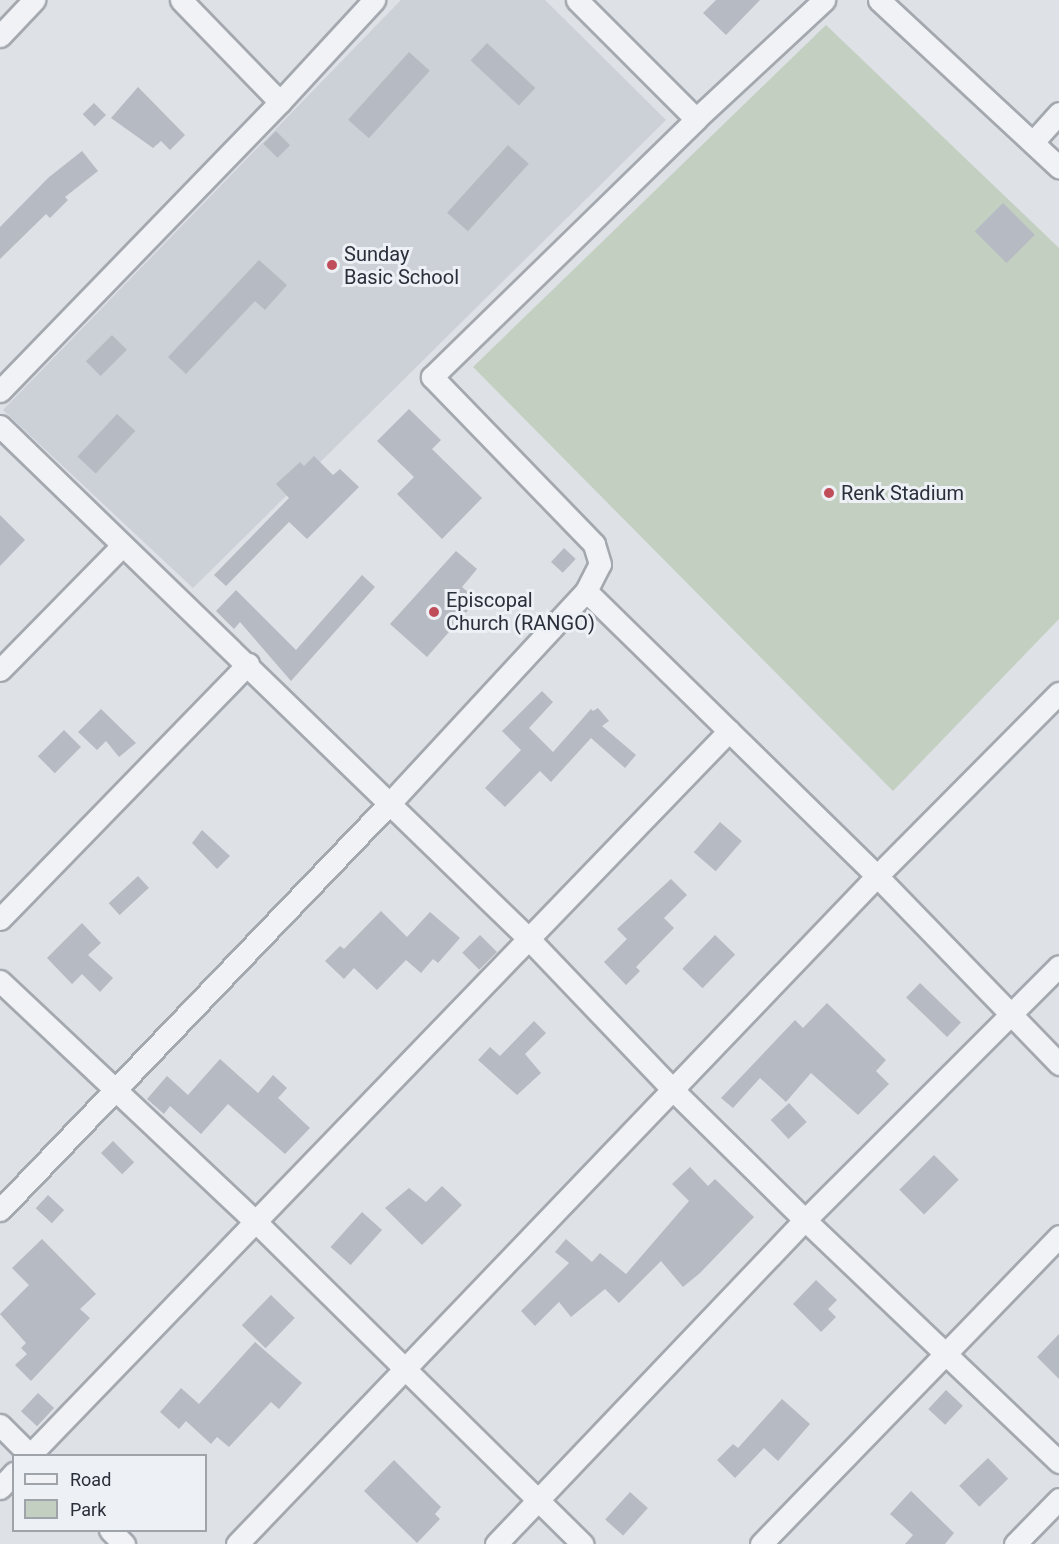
<!DOCTYPE html>
<html>
<head>
<meta charset="utf-8">
<style>
  body { margin:0 }
  #map { position:relative; width:1059px; height:1544px; overflow:hidden; background:#dee1e6; font-family:Roboto,sans-serif }
  div>[style] { position:absolute }
  .built>* { inset:0; background:#ccd0d7 }
  .green>* { inset:0; background:#c3cfc0 }
  .building>* { inset:0; background:#b6bac2; transform-origin:0 0 }
  .roads { filter:drop-shadow(2px 0 #a4a8af) drop-shadow(-2px 0 #a4a8af) drop-shadow(0 2px #a4a8af) drop-shadow(0 -2px #a4a8af) }
  .street>* { height:21px; margin:-10.5px; padding:0 10.5px; transform-origin:10.5px; border-radius:10.5px; background:#f0f2f5 }
  .dots>* { width:16px; height:16px; translate:-50% -50%; box-sizing:border-box; border:3px solid #edf0f4; border-radius:50% }
  span { translate:-50% -50%; white-space:nowrap; text-align:center; line-height:1.15; -webkit-text-stroke:6px #edf0f4; paint-order:stroke }
  .poi-label { font-size:20px; color:#292f3b }
  .left { translate:0 -50%; text-align:left }
  .legend { position:absolute; left:12px; top:1454px; width:195px; height:78px; box-sizing:border-box; background:#edf0f4; border:2px solid #9fa3aa; margin:0; padding:8px 10px; list-style:none; font-size:18px; color:#292f3b }
  .legend li { display:flex; align-items:center; gap:12px; height:30px }
  .legend b { width:30px; border:2px solid #9fa3aa }
</style>
</head>
<body>
<div id="map">
  <div class="built">
    <i style="clip-path:polygon(401px 0,545px 0,666px 120px,193px 588px,3px 410px)"></i>
  </div>
  <div class="green">
    <i style="clip-path:polygon(826px 25px,1059px 248px,1059px 619px,893px 791px,473px 367px)"></i>
  </div>
  <div class="building">
    <i style="clip-path:polygon(716px 0,760px 0,726px 35px,703px 13px)"></i>
    <i style="left:487px;top:43px;width:66px;height:24px;rotate:43deg"></i>
    <i style="left:409px;top:52px;width:28px;height:91px;rotate:42deg"></i>
    <i style="clip-path:polygon(138px 87px,185px 135px,170px 150px,161px 141px,153px 148px,111px 118px)"></i>
    <i style="left:94px;top:103px;width:17px;height:16px;rotate:45deg"></i>
    <i style="left:276px;top:131px;width:20px;height:18px;rotate:45deg"></i>
    <i style="left:508px;top:145px;width:28px;height:91px;rotate:42deg"></i>
    <i style="clip-path:polygon(82px 151px,98px 171px,65px 197px,68px 200px,50px 218px,46px 214px,0 259px,0 227px,48px 178px)"></i>
    <i style="left:1003px;top:203px;width:45px;height:40px;rotate:45deg"></i>
    <i style="clip-path:polygon(259px 260px,287px 285px,265px 310px,255px 301px,186px 374px,168px 357px)"></i>
    <i style="left:112px;top:335px;width:21px;height:37px;rotate:45deg"></i>
    <i style="clip-path:polygon(409px 409px,441px 440px,432px 449px,482px 498px,442px 539px,397px 494px,414px 477px,377px 441px)"></i>
    <i style="left:117px;top:414px;width:25px;height:58px;rotate:43deg"></i>
    <i style="clip-path:polygon(314px 456px,333px 475px,340px 469px,359px 487px,307px 539px,289px 522px,226px 586px,214px 575px,289px 498px,276px 484px,300px 462px,304px 466px)"></i>
    <i style="clip-path:polygon(0 515px,25px 540px,0 566px)"></i>
    <i style="left:564px;top:548px;width:16px;height:19px;rotate:43deg"></i>
    <i style="clip-path:polygon(456px 551px,477px 569px,462px 587px,477px 600px,427px 657px,390px 624px)"></i>
    <i style="clip-path:polygon(362px 575px,375px 587px,291px 681px,240px 622px,234px 629px,216px 611px,236px 590px,296px 650px)"></i>
    <i style="clip-path:polygon(542px 691px,553px 702px,529px 728px,553px 752px,591px 709px,593px 711px,598px 708px,609px 721px,602px 726px,636px 755px,625px 768px,591px 738px,551px 782px,540px 771px,505px 807px,485px 788px,521px 750px,502px 731px)"></i>
    <i style="clip-path:polygon(101px 709px,136px 743px,119px 757px,106px 741px,97px 750px,78px 732px)"></i>
    <i style="left:64px;top:730px;width:24px;height:37px;rotate:45deg"></i>
    <i style="left:720px;top:822px;width:29px;height:40px;rotate:41deg"></i>
    <i style="clip-path:polygon(202px 830px,230px 856px,217px 869px,192px 843px)"></i>
    <i style="left:138px;top:876px;width:16px;height:40px;rotate:47deg"></i>
    <i style="clip-path:polygon(671px 879px,687px 895px,664px 918px,674px 928px,636px 967px,640px 971px,626px 985px,604px 962px,627px 939px,617px 929px)"></i>
    <i style="clip-path:polygon(381px 911px,407px 937px,430px 912px,460px 938px,438px 963px,433px 959px,421px 973px,406px 960px,377px 990px,354px 968px,344px 979px,325px 961px,340px 946px,344px 949px)"></i>
    <i style="clip-path:polygon(82px 923px,101px 943px,88px 955px,113px 978px,100px 992px,82px 974px,72px 984px,47px 958px)"></i>
    <i style="left:480px;top:935px;width:24px;height:25px;rotate:45deg"></i>
    <i style="left:715px;top:935px;width:28px;height:47px;rotate:44deg"></i>
    <i style="left:920px;top:983px;width:57px;height:20px;rotate:44deg"></i>
    <i style="clip-path:polygon(827px 1003px,886px 1060px,876px 1071px,889px 1084px,858px 1115px,811px 1073px,786px 1102px,760px 1078px,733px 1108px,721px 1098px,795px 1020px,803px 1028px)"></i>
    <i style="clip-path:polygon(534px 1021px,546px 1033px,525px 1054px,541px 1073px,517px 1095px,478px 1060px,490px 1047px,500px 1056px)"></i>
    <i style="clip-path:polygon(220px 1059px,258px 1093px,273px 1075px,287px 1088px,278px 1098px,310px 1128px,285px 1154px,228px 1104px,201px 1134px,170px 1106px,164px 1114px,147px 1099px,167px 1076px,188px 1095px)"></i>
    <i style="left:789px;top:1103px;width:26px;height:25px;rotate:47deg"></i>
    <i style="left:113px;top:1141px;width:30px;height:17px;rotate:45deg"></i>
    <i style="left:934px;top:1155px;width:35px;height:49px;rotate:45deg"></i>
    <i style="clip-path:polygon(690px 1167px,708px 1186px,715px 1179px,754px 1217px,700px 1273px,683px 1287px,661px 1261px,619px 1303px,605px 1289px,571px 1317px,559px 1302px,535px 1326px,521px 1311px,569px 1263px,555px 1252px,566px 1239px,592px 1262px,600px 1253px,626px 1274px,689px 1201px,672px 1184px)"></i>
    <i style="clip-path:polygon(442px 1186px,462px 1205px,422px 1245px,385px 1208px,409px 1188px,426px 1202px)"></i>
    <i style="left:48px;top:1195px;width:22px;height:18px;rotate:43deg"></i>
    <i style="left:362px;top:1212px;width:27px;height:47px;rotate:42deg"></i>
    <i style="clip-path:polygon(42px 1239px,96px 1294px,80px 1309px,90px 1318px,31px 1381px,15px 1365px,27px 1354px,21px 1348px,26px 1343px,0 1314px,29px 1285px,12px 1268px)"></i>
    <i style="clip-path:polygon(816px 1280px,837px 1300px,828px 1309px,836px 1317px,821px 1332px,793px 1304px)"></i>
    <i style="left:271px;top:1295px;width:33px;height:42px;rotate:44deg"></i>
    <i style="clip-path:polygon(1059px 1334px,1059px 1379px,1037px 1357px)"></i>
    <i style="clip-path:polygon(255px 1342px,302px 1383px,279px 1409px,271px 1402px,229px 1447px,217px 1437px,211px 1444px,186px 1421px,179px 1429px,160px 1412px,181px 1388px,199px 1404px)"></i>
    <i style="left:946px;top:1390px;width:23px;height:26px;rotate:43deg"></i>
    <i style="left:38px;top:1393px;width:22px;height:25px;rotate:43deg"></i>
    <i style="clip-path:polygon(782px 1399px,810px 1424px,778px 1461px,764px 1448px,735px 1478px,717px 1460px,733px 1444px,738px 1448px)"></i>
    <i style="left:988px;top:1458px;width:29px;height:40px;rotate:46deg"></i>
    <i style="clip-path:polygon(394px 1460px,441px 1507px,435px 1514px,440px 1519px,417px 1543px,364px 1491px)"></i>
    <i style="clip-path:polygon(911px 1491px,954px 1533px,945px 1544px,905px 1544px,913px 1535px,890px 1514px)"></i>
    <i style="left:630px;top:1492px;width:24px;height:37px;rotate:42deg"></i>
  </div>
  <div class="roads">
    <div class="street">
      <i style="left:181px;top:0;width:142px;rotate:45.9deg"></i>
      <i style="left:577px;top:0;width:168px;rotate:45deg"></i>
      <i style="left:879px;top:0;width:246px;rotate:42.9deg"></i>
      <i style="left:0;top:36px;width:50px;rotate:-46.6deg"></i>
      <i style="left:1033px;top:142px;width:39px;rotate:-48deg"></i>
      <i style="left:0;top:391px;width:402px;rotate:-45.9deg"></i>
      <i style="left:280px;top:102px;width:139px;rotate:-47.3deg"></i>
      <i style="left:0;top:426px;width:735px;rotate:44.12deg"></i>
      <i style="left:528px;top:938px;width:211px;rotate:46.3deg"></i>
      <i style="left:674px;top:1091px;width:184px;rotate:44.6deg"></i>
      <i style="left:805px;top:1220px;width:351px;rotate:43.6deg"></i>
      <i style="left:586px;top:591px;width:30px;rotate:-63deg"></i>
      <i style="left:600px;top:564px;width:21px;rotate:-107deg"></i>
      <i style="left:594px;top:544px;width:233px;rotate:-134.1deg"></i>
      <i style="left:432px;top:377px;width:369px;rotate:-44.3deg"></i>
      <i style="left:696px;top:119px;width:175px;rotate:-42.9deg"></i>
      <i style="left:0;top:670px;width:175px;rotate:-45.5deg"></i>
      <i style="left:0;top:919px;width:356px;rotate:-45.8deg"></i>
      <i style="left:0;top:981px;width:350px;rotate:43.3deg"></i>
      <i style="left:255px;top:1221px;width:460px;rotate:44.6deg"></i>
      <i style="left:0;top:1210px;width:562px;rotate:-46.23deg"></i>
      <i style="left:389px;top:804px;width:290px;rotate:-47.2deg"></i>
      <i style="left:586px;top:591px;width:407px;rotate:44.4deg"></i>
      <i style="left:877px;top:876px;width:262px;rotate:45.9deg"></i>
      <i style="left:0;top:1425px;width:44px;rotate:45deg"></i>
      <i style="left:29px;top:1456px;width:1008px;rotate:-46.01deg"></i>
      <i style="left:0;top:1488px;width:21px;rotate:-47deg"></i>
      <i style="left:110px;top:1530px;width:20px;rotate:45deg"></i>
      <i style="left:237px;top:1544px;width:925px;rotate:-46.23deg"></i>
      <i style="left:877px;top:876px;width:258px;rotate:-45.2deg"></i>
      <i style="left:496px;top:1544px;width:448px;rotate:-46.4deg"></i>
      <i style="left:805px;top:1220px;width:359px;rotate:-45deg"></i>
      <i style="left:761px;top:1544px;width:429px;rotate:-45.9deg"></i>
      <i style="left:1015px;top:1544px;width:63px;rotate:-45.6deg"></i>
    </div>
  </div>
  <div class="dots">
    <i style="left:332px;top:265px;background:#c04e5a"></i>
    <i style="left:829px;top:493px;background:#c04e5a"></i>
    <i style="left:434px;top:612px;background:#c04e5a"></i>
  </div>
  <div class="poi-label">
    <span class="left" style="left:344px;top:266px">Sunday<br>Basic School</span>
    <span class="left" style="left:841px;top:493px">Renk Stadium</span>
    <span class="left" style="left:446px;top:612px">Episcopal<br>Church (RANGO)</span>
  </div>
  <ul class="legend">
  <li><b style="height:8px;background:#f0f2f5"></b>Road</li>
  <li><b style="height:16px;background:#c3cfc0"></b>Park</li>
  </ul>
</div>
</body>
</html>
